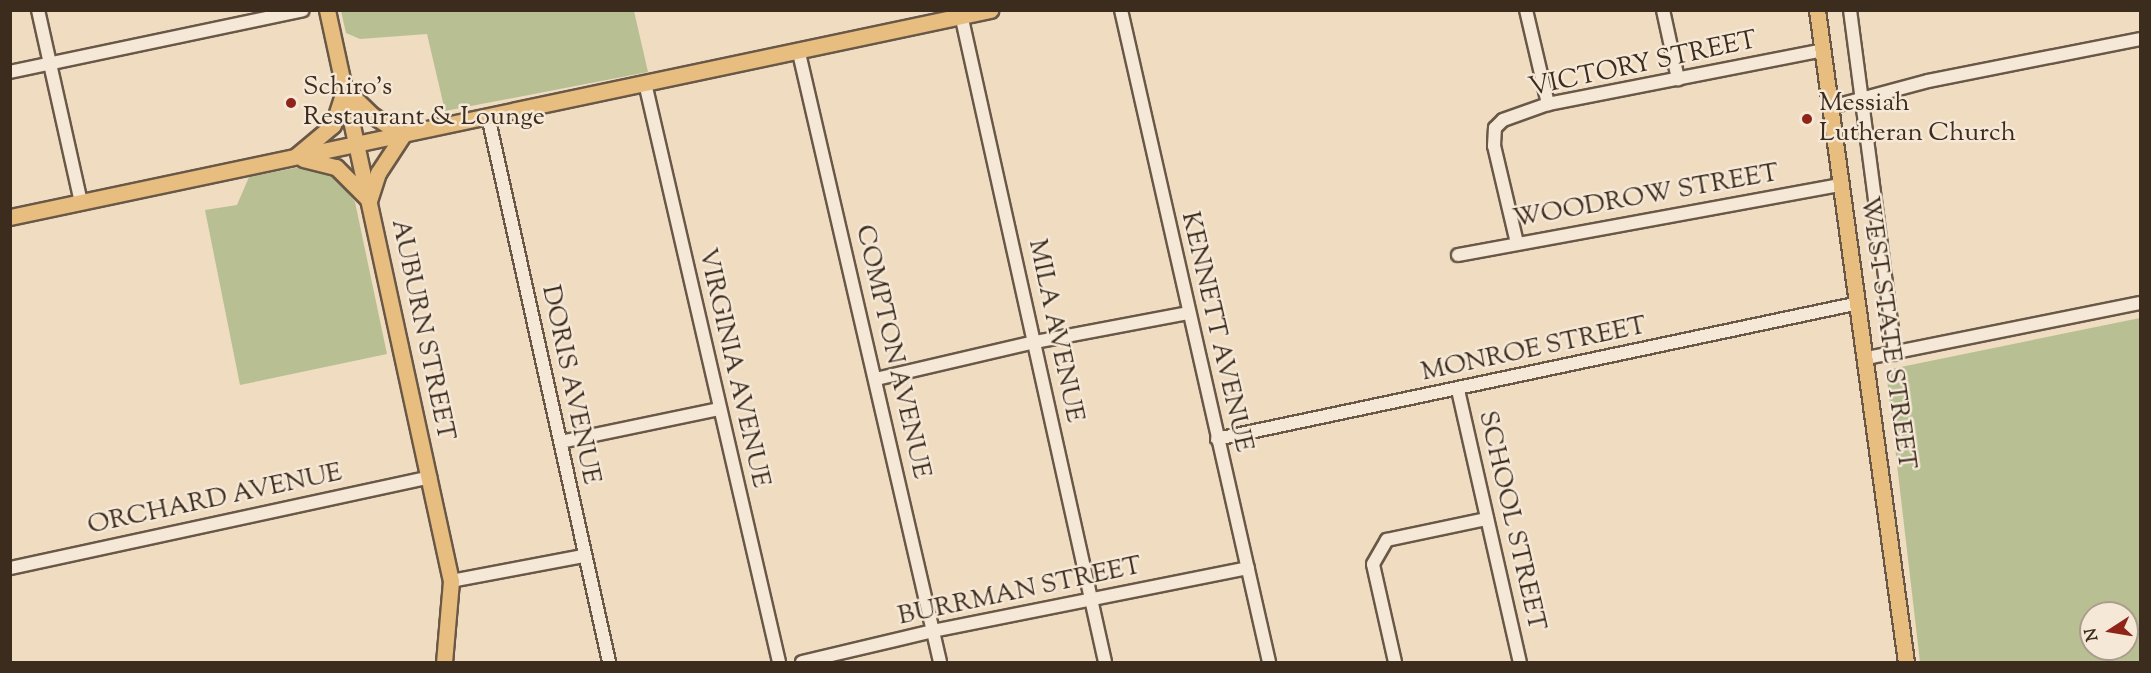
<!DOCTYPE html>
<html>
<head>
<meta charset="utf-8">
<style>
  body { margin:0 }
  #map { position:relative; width:2151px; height:673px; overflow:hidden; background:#efdcc1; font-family:"Sorts Mill Goudy",serif }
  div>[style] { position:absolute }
  .green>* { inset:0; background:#b8c093 }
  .roads { filter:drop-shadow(2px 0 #695847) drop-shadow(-2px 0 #695847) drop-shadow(0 2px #695847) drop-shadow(0 -2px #695847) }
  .minor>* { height:12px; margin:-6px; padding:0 6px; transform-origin:6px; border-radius:6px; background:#f5e8d7 }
  .major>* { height:15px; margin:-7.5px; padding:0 7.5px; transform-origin:7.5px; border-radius:7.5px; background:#e8be80 }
  .dots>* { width:16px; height:16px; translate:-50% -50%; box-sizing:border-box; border:3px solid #f5e8d7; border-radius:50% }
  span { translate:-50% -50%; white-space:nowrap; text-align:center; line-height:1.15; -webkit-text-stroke:5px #f5e8d7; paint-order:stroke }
  .street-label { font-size:26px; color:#3c2c1e }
  .poi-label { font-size:26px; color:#3c2c1e }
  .left { translate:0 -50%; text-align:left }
  .frame { position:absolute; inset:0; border:12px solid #3c2c1e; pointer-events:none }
  .north { position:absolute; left:2079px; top:601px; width:60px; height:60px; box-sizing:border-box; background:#f5e8d7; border:2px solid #ab9d8d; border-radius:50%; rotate:258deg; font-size:16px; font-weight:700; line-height:24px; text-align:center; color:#3c2c1e }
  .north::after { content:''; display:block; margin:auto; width:21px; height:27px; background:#8f2418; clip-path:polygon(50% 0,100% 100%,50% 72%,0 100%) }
</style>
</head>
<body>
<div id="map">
  <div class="green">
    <i style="clip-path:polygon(341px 11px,634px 11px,648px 72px,445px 111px,427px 34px,360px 39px,346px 33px)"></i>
    <i style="clip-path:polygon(305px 166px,332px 171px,355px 202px,387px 354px,240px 385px,205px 210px,237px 205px,249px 177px)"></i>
    <i style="clip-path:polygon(evenodd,2140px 318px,2140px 662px,1920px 662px,1886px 370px,2140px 318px,2091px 613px,2127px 613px,2127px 649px,2091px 649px,2091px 613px)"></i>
  </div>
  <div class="roads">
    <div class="minor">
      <i style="left:38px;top:10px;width:197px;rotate:77.4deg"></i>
      <i style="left:960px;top:10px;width:668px;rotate:77.46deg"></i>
      <i style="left:1121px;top:10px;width:669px;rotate:77.21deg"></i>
      <i style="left:1526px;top:10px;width:97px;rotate:76.8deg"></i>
      <i style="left:1663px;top:10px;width:71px;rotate:77.7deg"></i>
      <i style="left:1850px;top:10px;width:347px;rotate:82.5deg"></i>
      <i style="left:799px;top:53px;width:625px;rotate:76.96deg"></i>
      <i style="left:10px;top:72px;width:299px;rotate:-11.9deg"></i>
      <i style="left:645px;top:83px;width:594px;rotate:76.97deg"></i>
      <i style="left:1831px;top:107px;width:100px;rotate:-15deg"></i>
      <i style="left:1928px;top:81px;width:216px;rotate:-11.2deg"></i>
      <i style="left:488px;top:116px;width:559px;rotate:77.5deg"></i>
      <i style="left:1517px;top:243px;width:100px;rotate:-103.3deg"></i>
      <i style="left:1494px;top:146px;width:18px;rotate:-87deg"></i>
      <i style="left:1495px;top:128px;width:11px;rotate:-45deg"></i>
      <i style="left:1503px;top:120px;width:48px;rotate:-19.6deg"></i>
      <i style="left:1548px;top:104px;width:279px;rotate:-11.1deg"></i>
      <i style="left:1458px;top:255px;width:391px;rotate:-10.4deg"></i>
      <i style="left:1867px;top:358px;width:278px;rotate:-11.4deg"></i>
      <i style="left:876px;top:379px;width:163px;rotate:-13.1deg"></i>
      <i style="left:1035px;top:342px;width:156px;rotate:-10.7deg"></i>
      <i style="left:1458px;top:390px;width:279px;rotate:77.2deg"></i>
      <i style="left:1217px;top:439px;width:656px;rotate:-11.96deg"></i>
      <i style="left:561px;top:442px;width:161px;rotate:-11.8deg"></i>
      <i style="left:10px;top:568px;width:430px;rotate:-12.2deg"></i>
      <i style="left:451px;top:581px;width:134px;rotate:-10.7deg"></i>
      <i style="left:802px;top:662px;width:135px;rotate:-13.3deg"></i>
      <i style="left:933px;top:631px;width:321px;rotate:-11.3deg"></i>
      <i style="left:1395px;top:662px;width:100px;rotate:-102.7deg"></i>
      <i style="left:1373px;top:564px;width:28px;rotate:-60deg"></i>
      <i style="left:1387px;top:540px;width:102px;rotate:-11.9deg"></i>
    </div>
    <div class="major">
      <i style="left:327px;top:10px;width:584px;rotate:77.75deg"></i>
      <i style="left:451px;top:581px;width:81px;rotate:94.9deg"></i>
      <i style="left:1817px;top:10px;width:658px;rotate:82.23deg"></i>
      <i style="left:344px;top:88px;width:39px;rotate:44deg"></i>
      <i style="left:372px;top:115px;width:37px;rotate:33deg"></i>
      <i style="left:403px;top:135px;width:45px;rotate:123.3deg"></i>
      <i style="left:378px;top:173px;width:28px;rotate:108deg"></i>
      <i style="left:296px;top:156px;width:48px;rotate:-40deg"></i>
      <i style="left:333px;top:125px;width:33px;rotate:-72deg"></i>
      <i style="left:303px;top:159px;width:34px;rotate:14deg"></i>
      <i style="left:336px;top:167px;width:44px;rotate:45deg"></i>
      <i style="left:10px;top:217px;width:1002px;rotate:-11.93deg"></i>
    </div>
  </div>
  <div class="dots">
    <i style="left:291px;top:103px;background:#8f2418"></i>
    <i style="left:1807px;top:119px;background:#8f2418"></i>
  </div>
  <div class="street-label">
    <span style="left:1643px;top:65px;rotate:-12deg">VICTORY STREET</span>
    <span style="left:1646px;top:197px;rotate:-10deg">WOODROW STREET</span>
    <span style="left:422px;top:330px;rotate:78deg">AUBURN STREET</span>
    <span style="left:1055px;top:331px;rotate:78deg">MILA AVENUE</span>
    <span style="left:1216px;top:332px;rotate:77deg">KENNETT AVENUE</span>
    <span style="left:1887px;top:333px;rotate:82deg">WEST STATE STREET</span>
    <span style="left:1534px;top:350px;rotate:-12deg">MONROE STREET</span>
    <span style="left:892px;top:352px;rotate:77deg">COMPTON AVENUE</span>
    <span style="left:733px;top:368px;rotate:77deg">VIRGINIA AVENUE</span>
    <span style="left:570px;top:385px;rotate:78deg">DORIS AVENUE</span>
    <span style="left:215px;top:500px;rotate:-12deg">ORCHARD AVENUE</span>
    <span style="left:1511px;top:521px;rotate:77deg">SCHOOL STREET</span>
    <span style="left:1020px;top:592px;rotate:-12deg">BURRMAN STREET</span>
  </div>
  <div class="poi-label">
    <span class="left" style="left:303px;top:103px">Schiro's<br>Restaurant &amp; Lounge</span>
    <span class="left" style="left:1819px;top:119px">Messiah<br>Lutheran Church</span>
  </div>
  <div class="frame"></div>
  <div class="north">N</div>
</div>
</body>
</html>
